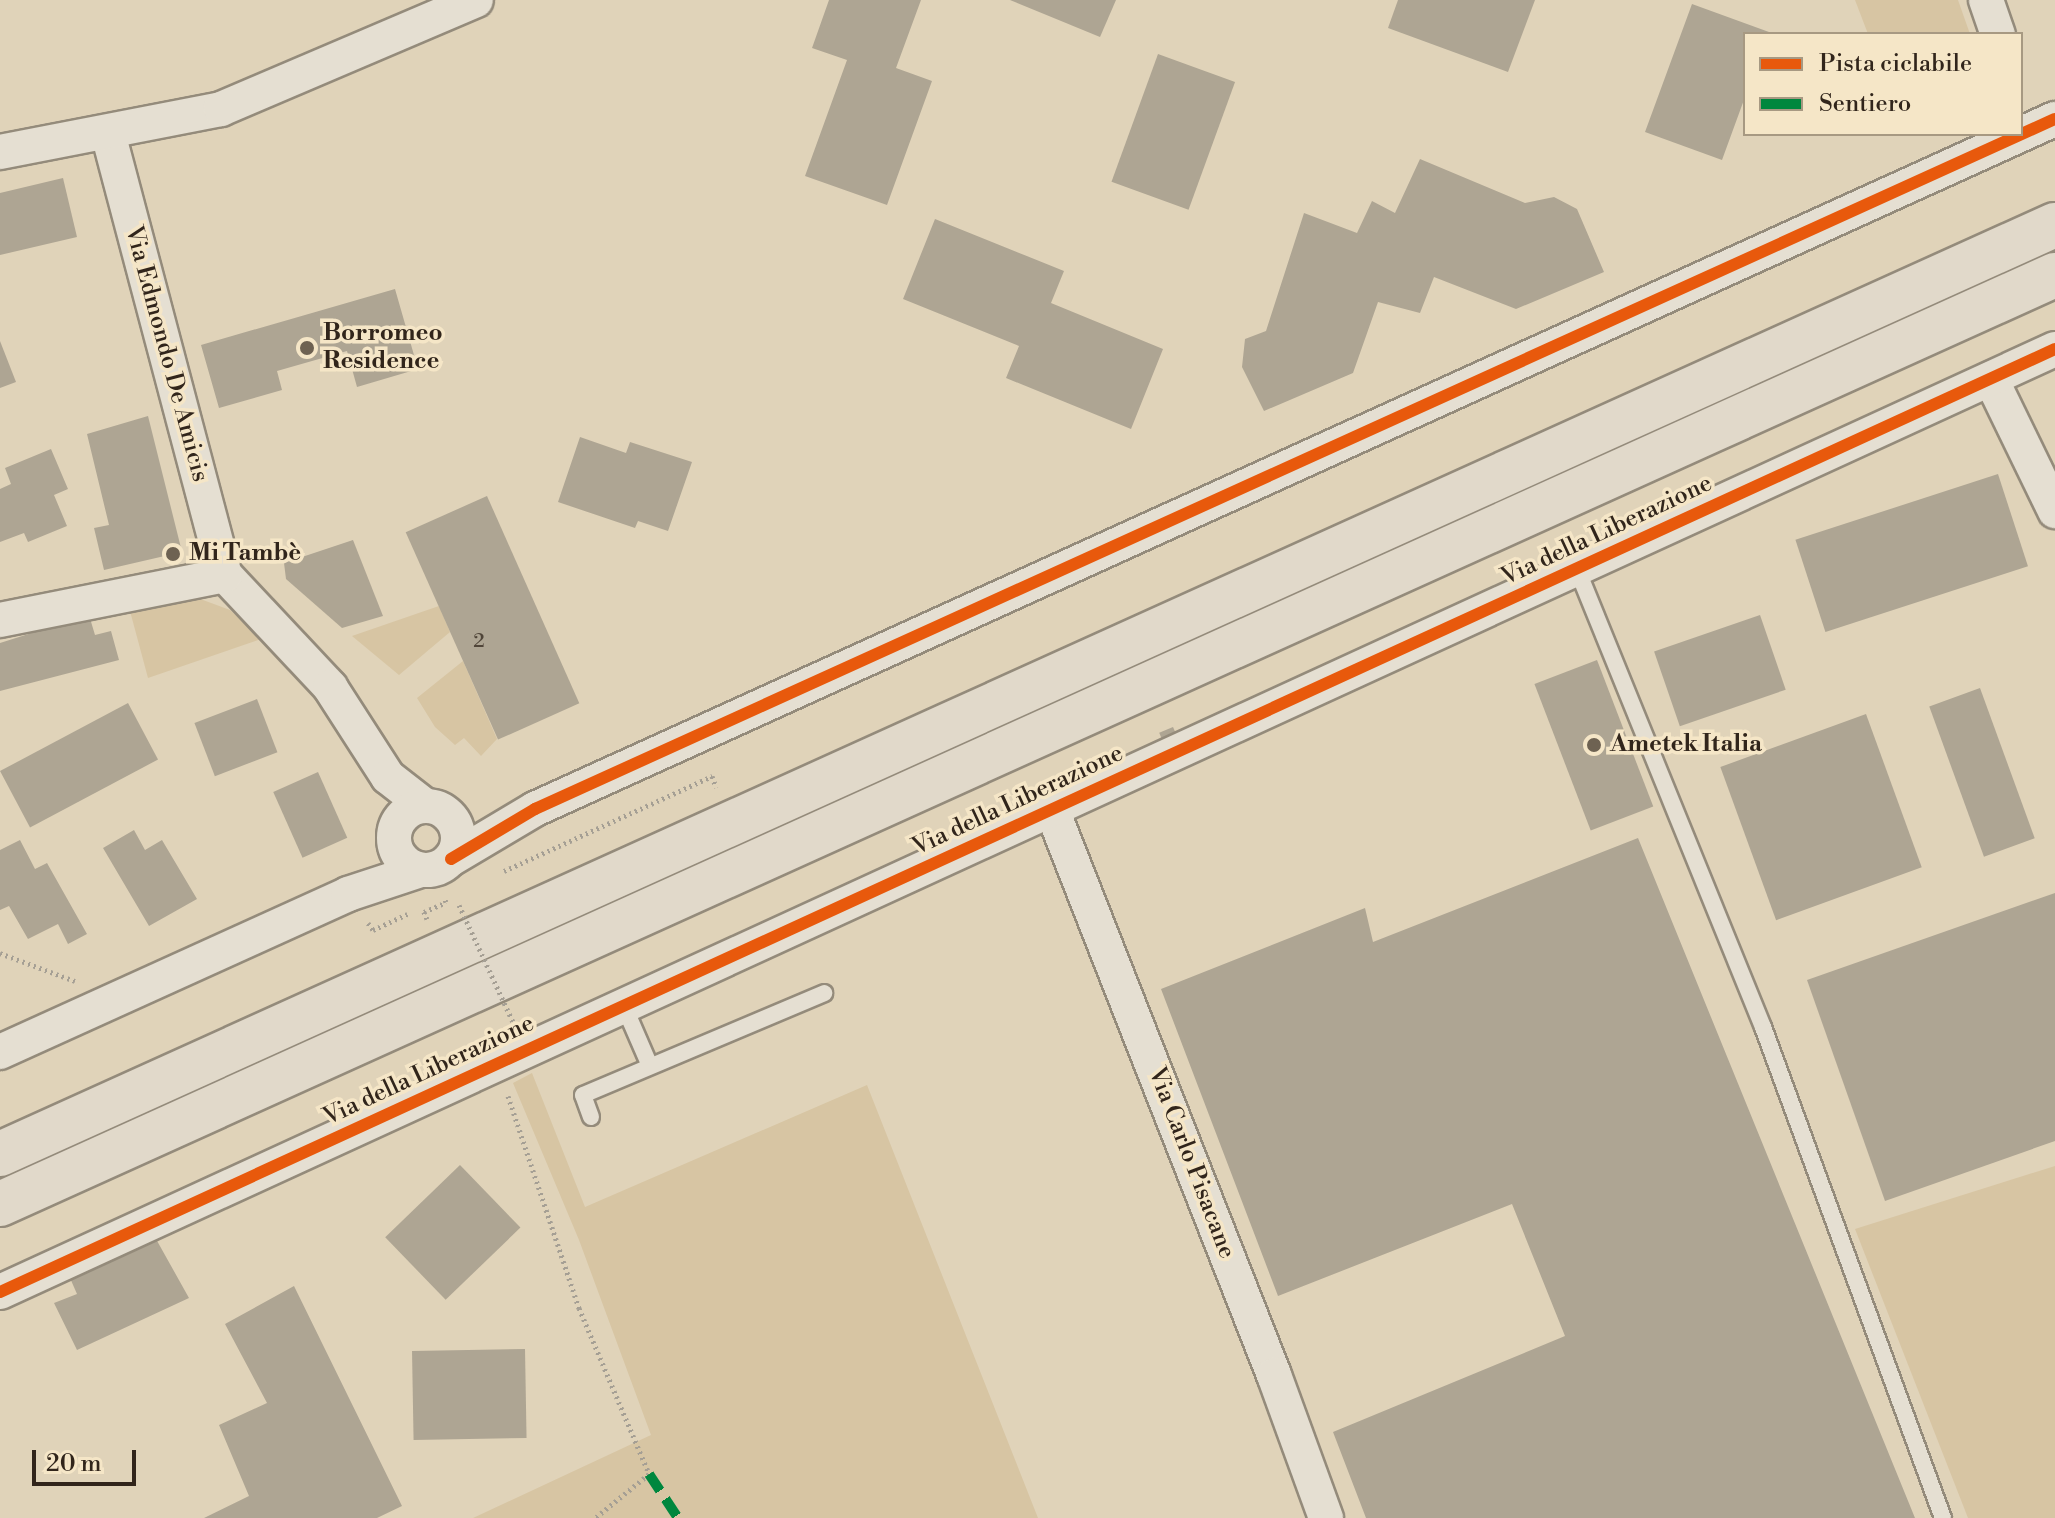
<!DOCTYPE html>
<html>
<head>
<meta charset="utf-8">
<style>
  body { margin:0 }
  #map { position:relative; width:2055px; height:1518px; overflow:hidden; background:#e0d3b9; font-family:"Libre Bodoni",serif }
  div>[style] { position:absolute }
  .green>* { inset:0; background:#d7c5a3 }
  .building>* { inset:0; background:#aea593; transform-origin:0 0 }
  .path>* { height:5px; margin-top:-2.5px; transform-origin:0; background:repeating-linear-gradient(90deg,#a59f94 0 2px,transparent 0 6px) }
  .roads { filter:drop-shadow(2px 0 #948b7b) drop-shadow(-2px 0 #948b7b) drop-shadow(0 2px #948b7b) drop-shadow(0 -2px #948b7b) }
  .service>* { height:16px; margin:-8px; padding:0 8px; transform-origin:8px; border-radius:8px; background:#e5dfd2 }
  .minor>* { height:34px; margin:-17px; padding:0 17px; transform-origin:17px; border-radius:17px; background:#e5dfd2 }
  .minor>.ring { margin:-17px; padding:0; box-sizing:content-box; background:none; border:34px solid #e5dfd2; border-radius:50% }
  .trunk>* { height:44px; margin:-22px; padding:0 22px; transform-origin:22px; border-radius:22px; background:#e1d9ca }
  .path-bridge>* { height:5px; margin-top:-2.5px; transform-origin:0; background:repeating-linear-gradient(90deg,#a59f94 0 2px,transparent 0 6px) }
  .quiet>* { height:10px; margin-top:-5px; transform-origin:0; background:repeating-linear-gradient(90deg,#00873e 0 20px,transparent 0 30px) }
  .cycleway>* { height:12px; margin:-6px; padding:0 6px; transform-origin:6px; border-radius:6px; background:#e8590c }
  .dots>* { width:22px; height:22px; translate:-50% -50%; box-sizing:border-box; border:4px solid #f5e6c7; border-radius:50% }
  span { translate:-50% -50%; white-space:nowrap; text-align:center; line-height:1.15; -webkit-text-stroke:7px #f5e6c7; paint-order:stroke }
  .number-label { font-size:20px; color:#504539 }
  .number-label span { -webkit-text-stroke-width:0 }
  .poi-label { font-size:24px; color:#31251b; font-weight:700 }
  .left { translate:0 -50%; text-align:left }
  .street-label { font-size:24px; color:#31251b }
  .legend { position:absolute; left:1743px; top:32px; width:280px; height:104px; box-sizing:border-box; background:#f5e6c7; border:2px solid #a79982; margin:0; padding:10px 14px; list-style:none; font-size:24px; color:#31251b }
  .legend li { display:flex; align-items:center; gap:16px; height:40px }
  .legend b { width:40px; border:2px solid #a79982 }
  .scale { position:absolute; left:32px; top:1450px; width:104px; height:36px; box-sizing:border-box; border:4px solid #31251b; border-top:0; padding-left:10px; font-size:24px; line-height:28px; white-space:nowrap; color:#31251b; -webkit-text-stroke:6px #f5e6c7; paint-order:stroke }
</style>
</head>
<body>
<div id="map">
  <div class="green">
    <i style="clip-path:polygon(1855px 0,1958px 0,1970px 34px,1868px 34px)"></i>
    <i style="clip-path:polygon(195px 597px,230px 610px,261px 639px,148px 678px,130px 611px)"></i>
    <i style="clip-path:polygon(439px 606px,450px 632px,399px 675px,352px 636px)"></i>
    <i style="clip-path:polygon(463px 661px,497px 739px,481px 756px,464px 738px,455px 745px,435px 727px,417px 698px)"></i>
    <i style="clip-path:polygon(532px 1073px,585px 1207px,867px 1085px,1038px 1518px,473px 1518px,651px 1435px,579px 1240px,513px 1083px)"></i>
    <i style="clip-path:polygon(2055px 1166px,2055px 1518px,1968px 1518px,1855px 1229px)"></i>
  </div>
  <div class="building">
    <i style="clip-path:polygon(829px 0,921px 0,896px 68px,932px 81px,887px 205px,805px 176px,847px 60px,812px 48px)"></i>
    <i style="clip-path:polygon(1010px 0,1116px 0,1100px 37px)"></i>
    <i style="clip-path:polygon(1398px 0,1535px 0,1508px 72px,1388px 28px)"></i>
    <i style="clip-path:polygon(1692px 4px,1769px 32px,1745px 34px,1745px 97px,1722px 160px,1645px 132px)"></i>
    <i style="left:1158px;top:54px;width:82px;height:136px;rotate:20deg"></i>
    <i style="clip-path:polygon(1420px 159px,1525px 203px,1554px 197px,1577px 209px,1604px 272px,1516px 309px,1434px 277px,1420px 313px,1378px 302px,1353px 373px,1264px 411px,1242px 367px,1245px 339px,1266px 331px,1304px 213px,1357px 233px,1372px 201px,1395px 213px)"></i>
    <i style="clip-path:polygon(63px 178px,77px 237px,0 255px,0 193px)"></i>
    <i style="clip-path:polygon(935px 219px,1064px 271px,1051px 303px,1163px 349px,1131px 429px,1006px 378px,1019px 346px,903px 299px)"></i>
    <i style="clip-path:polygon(395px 289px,418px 369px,357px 387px,347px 351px,277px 371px,282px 390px,219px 408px,201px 345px)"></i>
    <i style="clip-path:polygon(0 341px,16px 382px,0 388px)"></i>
    <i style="clip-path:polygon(148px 416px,182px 552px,104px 570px,94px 528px,109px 525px,87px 434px)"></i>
    <i style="clip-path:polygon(580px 437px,626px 453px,630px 442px,692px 462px,668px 531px,638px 521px,635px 528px,558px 502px)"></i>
    <i style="clip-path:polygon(51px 449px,68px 489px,54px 495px,67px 526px,28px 542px,24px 533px,0 542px,0 489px,11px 484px,5px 468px)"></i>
    <i style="left:1998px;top:474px;width:97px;height:213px;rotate:72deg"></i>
    <i style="left:487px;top:496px;width:227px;height:89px;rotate:66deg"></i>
    <i style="clip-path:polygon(353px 540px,383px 616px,342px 628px,286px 579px,284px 563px)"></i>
    <i style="clip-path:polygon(89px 615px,95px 635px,111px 631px,119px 660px,0 691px,0 643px)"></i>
    <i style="left:1760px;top:615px;width:79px;height:112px;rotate:71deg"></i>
    <i style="left:1597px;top:660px;width:157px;height:67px;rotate:69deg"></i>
    <i style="left:1980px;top:688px;width:160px;height:54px;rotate:70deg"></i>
    <i style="left:257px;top:699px;width:57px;height:67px;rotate:69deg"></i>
    <i style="left:128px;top:703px;width:64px;height:145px;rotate:62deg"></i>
    <i style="left:1866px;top:714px;width:163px;height:155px;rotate:70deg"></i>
    <i style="left:1173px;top:727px;width:8px;height:15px;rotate:67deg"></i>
    <i style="left:318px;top:772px;width:72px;height:49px;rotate:66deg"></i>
    <i style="clip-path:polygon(134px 830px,145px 850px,162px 840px,197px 899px,149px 926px,103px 848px)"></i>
    <i style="clip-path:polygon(1638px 838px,1915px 1518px,1366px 1518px,1333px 1432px,1565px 1336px,1512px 1204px,1278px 1296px,1161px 989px,1365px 908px,1373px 942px)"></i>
    <i style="clip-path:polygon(20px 840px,35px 869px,47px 863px,87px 934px,68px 944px,58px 924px,28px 939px,9px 906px,0 910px,0 850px)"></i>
    <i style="clip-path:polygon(2055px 893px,2055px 1141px,1885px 1201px,1807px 980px)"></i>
    <i style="left:460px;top:1165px;width:87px;height:104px;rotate:46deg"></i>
    <i style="clip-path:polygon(156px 1239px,189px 1298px,77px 1350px,54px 1303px,77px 1294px,70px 1278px)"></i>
    <i style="clip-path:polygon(294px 1286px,402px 1506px,377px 1518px,204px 1518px,249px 1496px,219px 1425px,267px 1403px,225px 1324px)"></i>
    <i style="left:525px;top:1349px;width:89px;height:113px;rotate:89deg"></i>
  </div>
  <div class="path">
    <i style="left:504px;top:871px;width:229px;rotate:-24.5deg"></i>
    <i style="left:712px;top:776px;width:12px;rotate:70deg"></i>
    <i style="left:427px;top:919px;width:8px;rotate:-113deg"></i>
    <i style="left:424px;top:912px;width:24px;rotate:-24deg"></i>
    <i style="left:446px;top:902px;width:5px;rotate:-112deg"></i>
    <i style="left:368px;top:923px;width:9px;rotate:54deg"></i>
    <i style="left:373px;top:930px;width:38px;rotate:-25deg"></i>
    <i style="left:0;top:953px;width:80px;rotate:20.5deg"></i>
    <i style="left:508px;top:1096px;width:224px;rotate:71.5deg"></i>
    <i style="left:579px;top:1308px;width:180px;rotate:67.1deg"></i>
    <i style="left:649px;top:1474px;width:70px;rotate:140.8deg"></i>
  </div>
  <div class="roads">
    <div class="service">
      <i style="left:1577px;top:569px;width:494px;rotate:67.9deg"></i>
      <i style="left:1763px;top:1027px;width:523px;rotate:69.87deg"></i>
      <i style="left:624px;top:1006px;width:65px;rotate:66.6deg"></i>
      <i style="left:591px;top:1117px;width:23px;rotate:-110deg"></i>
      <i style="left:583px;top:1095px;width:262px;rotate:-22.9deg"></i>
    </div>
    <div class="minor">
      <i style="left:1986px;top:0;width:36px;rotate:71deg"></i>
      <i style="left:108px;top:133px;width:457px;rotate:75.2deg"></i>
      <i style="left:225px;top:575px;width:154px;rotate:46.8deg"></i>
      <i style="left:330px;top:687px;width:107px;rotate:57.2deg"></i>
      <i style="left:388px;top:777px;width:46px;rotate:37.9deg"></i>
      <i style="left:0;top:152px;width:225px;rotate:-11deg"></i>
      <i style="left:221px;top:109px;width:277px;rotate:-23.1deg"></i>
      <i style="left:1991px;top:379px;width:147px;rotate:64.1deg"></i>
      <i style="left:0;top:620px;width:229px;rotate:-11.3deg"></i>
      <i class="ring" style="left:394px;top:806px;width:30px;height:30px"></i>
      <i style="left:1052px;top:810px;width:607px;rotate:68.55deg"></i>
      <i style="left:1274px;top:1375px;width:152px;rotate:70deg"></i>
      <i style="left:451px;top:859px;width:98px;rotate:-30.8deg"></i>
      <i style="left:535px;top:809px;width:1669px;rotate:-24.42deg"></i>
      <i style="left:0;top:1052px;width:382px;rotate:-24.4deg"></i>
      <i style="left:348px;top:894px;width:77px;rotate:-18.2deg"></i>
      <i style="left:0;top:1292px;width:2261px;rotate:-24.65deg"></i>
    </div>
    <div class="trunk">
      <i style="left:0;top:1154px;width:2255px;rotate:-24.33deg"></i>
      <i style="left:0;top:1204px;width:2255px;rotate:-24.33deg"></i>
    </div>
  </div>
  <div class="path-bridge">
    <i style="left:459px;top:905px;width:129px;rotate:65.2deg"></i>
  </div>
  <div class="quiet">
    <i style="left:649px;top:1474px;width:53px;rotate:56.6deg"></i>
  </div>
  <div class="cycleway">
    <i style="left:451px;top:859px;width:98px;rotate:-30.8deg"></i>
    <i style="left:535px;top:809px;width:1669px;rotate:-24.42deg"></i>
    <i style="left:0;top:1292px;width:2261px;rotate:-24.65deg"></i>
  </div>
  <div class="dots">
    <i style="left:307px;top:348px;background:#6e6252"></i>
    <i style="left:173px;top:554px;background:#6e6252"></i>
    <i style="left:1594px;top:745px;background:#6e6252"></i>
  </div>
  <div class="number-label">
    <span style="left:479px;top:641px">2</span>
  </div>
  <div class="poi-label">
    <span class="left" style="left:323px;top:348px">Borromeo<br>Residence</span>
    <span class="left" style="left:189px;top:554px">Mi Tambè</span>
    <span class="left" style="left:1610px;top:745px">Ametek Italia</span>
  </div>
  <div class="street-label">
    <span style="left:166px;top:354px;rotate:75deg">Via Edmondo De Amicis</span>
    <span style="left:1607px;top:531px;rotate:-25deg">Via della Liberazione</span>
    <span style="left:1018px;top:801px;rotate:-25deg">Via della Liberazione</span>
    <span style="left:429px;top:1071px;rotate:-25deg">Via della Liberazione</span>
    <span style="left:1191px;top:1163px;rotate:69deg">Via Carlo Pisacane</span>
  </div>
  <ul class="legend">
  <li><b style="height:10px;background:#e8590c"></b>Pista ciclabile</li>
  <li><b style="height:10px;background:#00873e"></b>Sentiero</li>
  </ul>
  <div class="scale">20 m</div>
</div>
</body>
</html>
